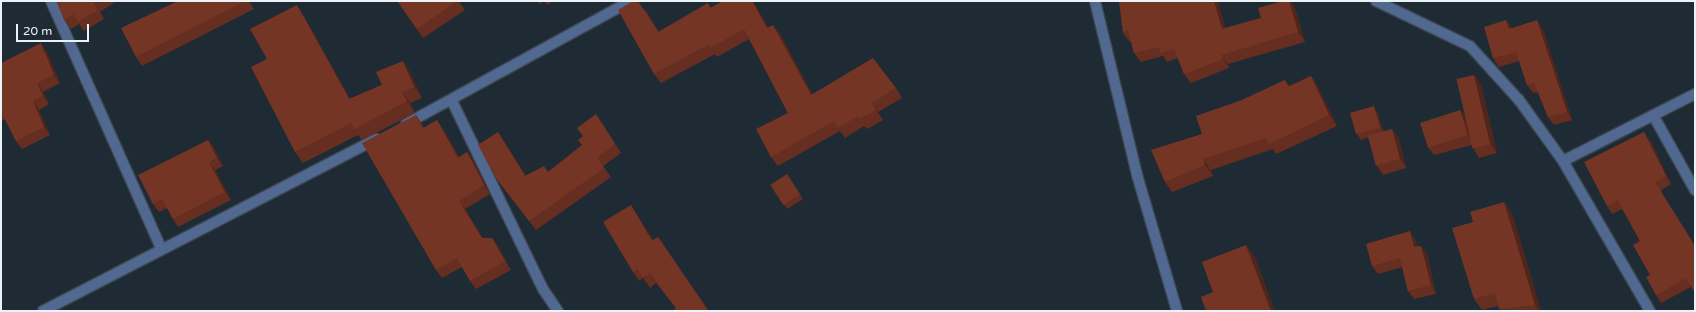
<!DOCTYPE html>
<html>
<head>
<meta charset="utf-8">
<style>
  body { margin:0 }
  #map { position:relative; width:1696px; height:312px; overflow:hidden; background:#1f2b34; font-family:"Varela Round",sans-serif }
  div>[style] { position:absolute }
  .roads { filter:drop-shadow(1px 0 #3c4750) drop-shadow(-1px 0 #3c4750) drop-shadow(0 1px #3c4750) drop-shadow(0 -1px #3c4750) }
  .minor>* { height:10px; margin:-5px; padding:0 5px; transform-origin:5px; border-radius:5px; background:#516991 }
  .tertiary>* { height:10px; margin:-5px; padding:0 5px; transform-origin:5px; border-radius:5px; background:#516991 }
  .wall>* { inset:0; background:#652e20 }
  .shaded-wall>* { inset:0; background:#52251a }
  .building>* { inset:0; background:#753525; transform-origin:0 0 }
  span { translate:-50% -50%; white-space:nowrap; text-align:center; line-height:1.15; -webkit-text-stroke:3px #1f2b34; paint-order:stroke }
  .frame { position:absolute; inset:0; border:2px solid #ebf3f9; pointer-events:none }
  .scale { position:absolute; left:16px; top:24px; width:73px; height:18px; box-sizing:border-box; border:2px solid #ebf3f9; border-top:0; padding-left:5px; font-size:12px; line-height:14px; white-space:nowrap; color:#ebf3f9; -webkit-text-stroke:3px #1f2b34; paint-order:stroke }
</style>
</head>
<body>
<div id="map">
  <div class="roads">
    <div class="minor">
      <i style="left:51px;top:1px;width:270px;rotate:66deg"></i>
      <i style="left:1376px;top:1px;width:104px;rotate:25.6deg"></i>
      <i style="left:1470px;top:46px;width:73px;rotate:47.8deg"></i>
      <i style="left:1519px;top:100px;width:75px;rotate:54.2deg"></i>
      <i style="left:1563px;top:161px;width:173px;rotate:59.9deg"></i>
      <i style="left:452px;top:101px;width:209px;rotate:64.2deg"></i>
      <i style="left:543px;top:289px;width:27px;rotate:56deg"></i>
      <i style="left:1653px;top:115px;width:86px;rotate:60.8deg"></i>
      <i style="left:406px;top:124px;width:256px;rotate:-28.7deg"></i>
      <i style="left:1563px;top:161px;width:148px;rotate:-26.9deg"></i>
      <i style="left:43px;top:311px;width:375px;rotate:-27.3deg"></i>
    </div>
    <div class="tertiary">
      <i style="left:1095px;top:1px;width:179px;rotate:76.4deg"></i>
      <i style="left:1137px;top:175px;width:142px;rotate:73.6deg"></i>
    </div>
  </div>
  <div class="wall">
    <i style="clip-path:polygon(61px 1px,114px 1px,115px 2px,100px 12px,104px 19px,84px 31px,79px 24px,71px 29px,64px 20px)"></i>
    <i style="clip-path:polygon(178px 1px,249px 1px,254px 9px,142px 66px,136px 57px)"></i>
    <i style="clip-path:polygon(399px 1px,459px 1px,465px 10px,423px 38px,398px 2px)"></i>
    <i style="clip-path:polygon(537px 1px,554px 1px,547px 5px,545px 1px,539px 4px)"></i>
    <i style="clip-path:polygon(723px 1px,753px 1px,768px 28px,780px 34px,812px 94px,896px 88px,902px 98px,878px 112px,883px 120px,867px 129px,864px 126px,845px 138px,840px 131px,778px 166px,771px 157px,788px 113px,749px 39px,717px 57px,715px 54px,661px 83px,654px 74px,644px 8px,659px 32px,708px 3px,711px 8px)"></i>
    <i style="clip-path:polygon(1218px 1px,1225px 28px,1261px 18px,1283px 1px,1290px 1px,1295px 8px,1305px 42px,1228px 64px,1229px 68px,1191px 83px,1184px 74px,1178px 58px,1167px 62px,1163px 56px,1141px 62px,1134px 53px,1131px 41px,1130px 42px,1123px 33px)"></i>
    <i style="clip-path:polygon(304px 16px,350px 99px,410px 72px,422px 98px,410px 103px,415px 113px,362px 140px,358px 135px,303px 163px,295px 152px,267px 59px)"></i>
    <i style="clip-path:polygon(1506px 20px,1512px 28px,1543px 29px,1572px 120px,1554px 125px,1548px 117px,1538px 92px,1533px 93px,1527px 85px,1519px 61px,1499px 67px,1493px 58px)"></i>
    <i style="clip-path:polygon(47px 52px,60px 83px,43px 92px,49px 104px,39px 110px,50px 135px,22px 149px,16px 141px,5px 119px,1px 121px,1px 63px)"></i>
    <i style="clip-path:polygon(1474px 75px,1481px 84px,1497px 153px,1479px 158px,1473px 148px,1472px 145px,1434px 155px,1427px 146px,1460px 110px,1465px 117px)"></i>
    <i style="clip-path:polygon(1311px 76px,1318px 87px,1337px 126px,1276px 154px,1273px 149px,1211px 170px,1213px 176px,1172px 192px,1165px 182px,1202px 134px,1242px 100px,1285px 80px,1289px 86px)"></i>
    <i style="clip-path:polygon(1377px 112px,1384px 132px,1392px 129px,1399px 139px,1406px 168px,1383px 175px,1377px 166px,1368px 137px,1361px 140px,1357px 134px)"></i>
    <i style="clip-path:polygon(416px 115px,424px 128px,437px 120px,443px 129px,459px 157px,467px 152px,473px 160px,490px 194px,465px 209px,482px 238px,492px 238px,498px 246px,511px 270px,476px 289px,470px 281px,462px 267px,442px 278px,436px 270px)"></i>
    <i style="clip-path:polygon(602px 123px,621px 153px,603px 166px,611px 177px,536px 230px,496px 178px,498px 132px,526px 176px,548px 172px,582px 146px,583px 136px,577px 128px)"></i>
    <i style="clip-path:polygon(208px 140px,214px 148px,223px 166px,215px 170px,231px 200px,178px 227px,173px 219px,167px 208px,159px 212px,153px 204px)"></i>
    <i style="clip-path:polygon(1650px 140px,1671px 184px,1661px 190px,1691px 287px,1661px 303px,1656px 295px,1640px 241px,1622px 209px,1612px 214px,1607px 206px)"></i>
    <i style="clip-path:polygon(791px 180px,803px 199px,787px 209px,784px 204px)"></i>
    <i style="clip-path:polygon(631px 205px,637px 215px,653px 240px,658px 237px,709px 311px,672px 311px,676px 308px,656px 283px,650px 288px,643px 278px,639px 281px,633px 272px)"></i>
    <i style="clip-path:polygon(1512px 213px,1541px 311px,1501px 311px,1498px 306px,1482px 310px,1474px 299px)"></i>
    <i style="clip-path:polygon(1415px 239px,1417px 246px,1427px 254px,1436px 294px,1414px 299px,1408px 291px,1402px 267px,1378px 274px,1372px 266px)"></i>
  </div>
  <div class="shaded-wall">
    <i style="clip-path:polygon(752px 1px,753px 1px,774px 38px,767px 28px)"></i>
    <i style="clip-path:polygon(1214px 1px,1218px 1px,1228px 38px,1222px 29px)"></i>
    <i style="clip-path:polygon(1289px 1px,1295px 8px,1305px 42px,1298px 32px)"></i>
    <i style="clip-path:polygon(297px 5px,304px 16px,356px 111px,349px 99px)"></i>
    <i style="clip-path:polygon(1506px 20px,1512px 28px,1509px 29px)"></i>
    <i style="clip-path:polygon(1537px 20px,1543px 29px,1572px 120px,1567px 112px)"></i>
    <i style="clip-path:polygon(773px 25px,780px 34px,817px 105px,811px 95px)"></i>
    <i style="clip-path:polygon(41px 43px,47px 52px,60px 83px,54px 75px)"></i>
    <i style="clip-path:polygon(1221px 55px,1228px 64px,1229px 68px,1223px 59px)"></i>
    <i style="clip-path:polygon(403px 61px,410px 72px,422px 98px,414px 87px)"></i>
    <i style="clip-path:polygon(1474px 75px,1481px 84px,1497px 153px,1490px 144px)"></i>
    <i style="clip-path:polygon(1311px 76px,1318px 87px,1337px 126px,1329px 115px)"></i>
    <i style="clip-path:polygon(37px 83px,43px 92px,49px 104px,43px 96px)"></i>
    <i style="clip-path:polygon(402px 92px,410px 103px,415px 113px,407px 101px)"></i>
    <i style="clip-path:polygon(33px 101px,39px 110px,50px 135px,44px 127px)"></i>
    <i style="clip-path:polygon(872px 103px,878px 112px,883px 120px,876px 110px)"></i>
    <i style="clip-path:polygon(1374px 106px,1377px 112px,1384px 132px,1380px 127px)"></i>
    <i style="clip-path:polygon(1460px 110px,1467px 119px,1474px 144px,1468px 135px)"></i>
    <i style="clip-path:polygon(416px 115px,422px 124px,429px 137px,423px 128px)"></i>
    <i style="clip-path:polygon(437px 120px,443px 129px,464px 166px,458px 158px)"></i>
    <i style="clip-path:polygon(1392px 129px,1399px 139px,1406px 168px,1400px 159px)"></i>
    <i style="clip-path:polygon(498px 132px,504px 141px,531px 185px,525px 176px)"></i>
    <i style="clip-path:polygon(1644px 132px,1650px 140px,1671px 184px,1666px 176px)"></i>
    <i style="clip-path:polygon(208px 140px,214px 148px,223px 166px,217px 158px)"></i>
    <i style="clip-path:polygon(467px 152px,473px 160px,490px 194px,484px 185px)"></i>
    <i style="clip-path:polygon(1203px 159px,1211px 170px,1213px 176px,1205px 165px)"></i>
    <i style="clip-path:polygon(209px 162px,215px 170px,231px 200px,225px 192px)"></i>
    <i style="clip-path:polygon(1655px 182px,1695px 245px,1695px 246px)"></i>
    <i style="clip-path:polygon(459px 201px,465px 209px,488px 246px,482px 238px)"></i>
    <i style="clip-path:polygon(1504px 202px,1512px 213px,1541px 311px,1539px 311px,1535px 305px)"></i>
    <i style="clip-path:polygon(631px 205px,637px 215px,659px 250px,652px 241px)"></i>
    <i style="clip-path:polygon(1410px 231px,1415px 239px,1419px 256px,1414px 247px)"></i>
    <i style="clip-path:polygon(492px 238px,498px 246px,511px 270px,505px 261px)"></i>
    <i style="clip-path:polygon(1246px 245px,1255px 257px,1275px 311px,1271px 311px)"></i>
    <i style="clip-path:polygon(1421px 246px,1427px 254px,1436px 294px,1431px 285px)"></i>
  </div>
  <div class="building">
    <i style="clip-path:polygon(61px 1px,95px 1px,93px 2px,98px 10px,78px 22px,73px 14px,64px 20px,57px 3px)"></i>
    <i style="clip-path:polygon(178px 1px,245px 1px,136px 57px,121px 28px)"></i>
    <i style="clip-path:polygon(399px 1px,457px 1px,417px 29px,398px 2px)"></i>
    <i style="clip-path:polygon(633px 1px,638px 1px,658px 32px,708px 3px,710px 8px,723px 1px,752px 1px,767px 28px,773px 25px,811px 95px,873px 58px,896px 88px,872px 103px,876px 110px,860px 119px,858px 116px,838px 128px,834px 121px,771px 157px,756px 129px,788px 113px,744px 29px,710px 48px,709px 44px,654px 74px,618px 10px)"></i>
    <i style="clip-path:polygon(1119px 1px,1214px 1px,1222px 29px,1261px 18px,1258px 8px,1283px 1px,1289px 1px,1298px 32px,1221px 55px,1223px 59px,1184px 74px,1174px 49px,1160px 53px,1159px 47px,1134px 53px,1128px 31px,1123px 33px)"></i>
    <i style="clip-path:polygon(297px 5px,349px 99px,382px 85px,376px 72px,403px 61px,414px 87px,402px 92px,407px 101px,354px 129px,351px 123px,295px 152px,251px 67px,267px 59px,250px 29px)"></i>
    <i style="clip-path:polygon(1506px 20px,1509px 29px,1537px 20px,1567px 112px,1548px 117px,1534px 83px,1527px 85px,1516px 52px,1493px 58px,1484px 27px)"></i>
    <i style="clip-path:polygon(41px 43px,54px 75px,37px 83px,43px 96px,33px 101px,44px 127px,16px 141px,1px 112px,1px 63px)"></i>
    <i style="left:1474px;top:75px;width:71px;height:18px;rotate:77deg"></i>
    <i style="clip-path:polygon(1311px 76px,1329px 115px,1269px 144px,1266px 138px,1203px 159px,1205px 165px,1165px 182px,1151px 150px,1202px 134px,1196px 116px,1242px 100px,1285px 80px,1288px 87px)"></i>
    <i style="left:1374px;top:106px;width:22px;height:25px;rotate:74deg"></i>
    <i style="left:1460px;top:110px;width:26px;height:42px;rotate:72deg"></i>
    <i style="clip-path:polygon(596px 114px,615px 144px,597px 158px,604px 168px,529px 221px,496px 178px,478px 145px,498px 132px,525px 176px,544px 166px,548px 172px,582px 145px,578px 140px,583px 136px,577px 128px)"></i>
    <i style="clip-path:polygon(416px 115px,423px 128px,437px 120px,458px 158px,467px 152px,484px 185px,459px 201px,482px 238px,492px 238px,505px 261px,470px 281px,457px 258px,436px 270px,362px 143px)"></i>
    <i style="left:1392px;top:129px;width:31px;height:25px;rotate:75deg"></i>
    <i style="clip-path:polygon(1644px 132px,1666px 176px,1655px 182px,1695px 246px,1695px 293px,1686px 278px,1656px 295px,1646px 277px,1650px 275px,1633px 245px,1640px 241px,1618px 200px,1607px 206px,1584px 162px)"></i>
    <i style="clip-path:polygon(208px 140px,217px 158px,209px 162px,225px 192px,173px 219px,162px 199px,153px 204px,138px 175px)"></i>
    <i style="left:787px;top:174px;width:24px;height:20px;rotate:57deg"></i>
    <i style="clip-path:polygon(1504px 202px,1535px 305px,1499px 309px,1495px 293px,1474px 299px,1452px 228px,1473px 222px,1470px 212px)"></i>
    <i style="clip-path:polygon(631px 205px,652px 241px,658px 237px,708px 311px,672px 311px,676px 308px,650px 273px,643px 278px,637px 269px,633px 272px,603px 222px)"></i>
    <i style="clip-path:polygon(1410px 231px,1414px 247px,1421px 246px,1431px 285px,1408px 291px,1400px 258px,1372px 266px,1366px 244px)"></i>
    <i style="clip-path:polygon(1246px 245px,1271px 311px,1206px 311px,1201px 297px,1213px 292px,1202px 262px)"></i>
  </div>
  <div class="frame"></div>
  <div class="scale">20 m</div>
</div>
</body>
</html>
